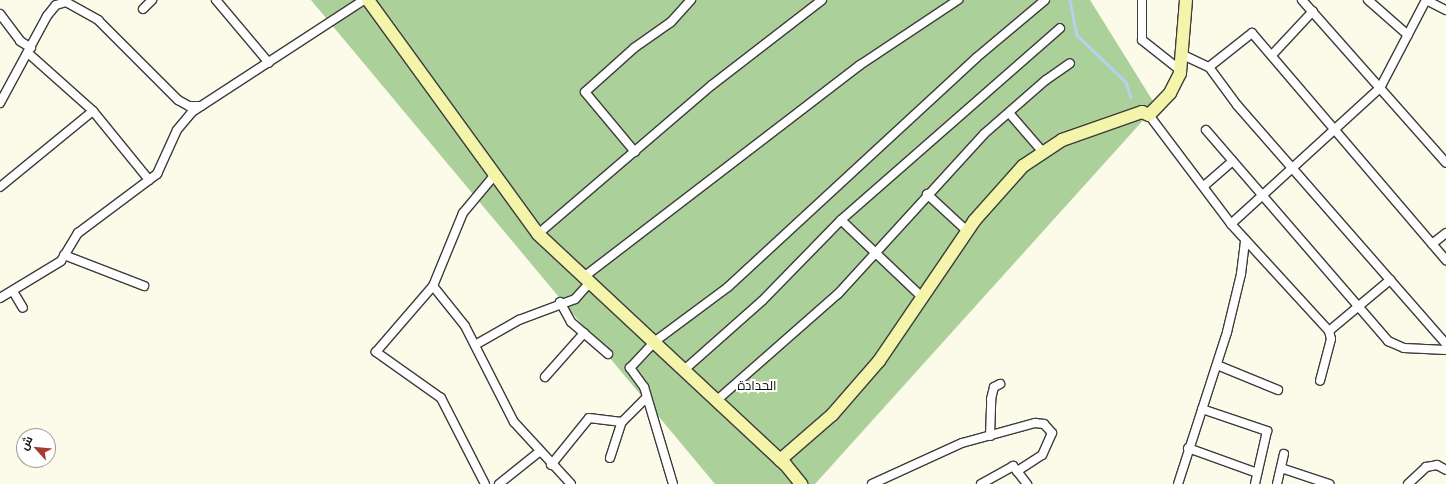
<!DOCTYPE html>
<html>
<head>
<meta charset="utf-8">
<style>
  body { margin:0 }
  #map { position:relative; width:1446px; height:484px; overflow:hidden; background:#fcfae8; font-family:"Noto Serif",Cairo,serif }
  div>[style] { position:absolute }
  .forest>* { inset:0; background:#acd099 }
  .stream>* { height:2.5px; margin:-1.25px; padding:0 1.25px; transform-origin:1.25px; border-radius:1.25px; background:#b3d2ed }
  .roads { filter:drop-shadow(1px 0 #3c3c3c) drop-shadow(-1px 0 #3c3c3c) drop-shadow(0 1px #3c3c3c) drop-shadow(0 -1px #3c3c3c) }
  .minor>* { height:8px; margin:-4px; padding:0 4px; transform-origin:4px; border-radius:4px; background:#fff }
  .secondary>* { height:12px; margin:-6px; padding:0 6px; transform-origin:6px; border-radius:6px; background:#f5f4ab }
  span { translate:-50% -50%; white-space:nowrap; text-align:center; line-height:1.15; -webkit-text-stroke:4px #fff; paint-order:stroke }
  .neighbourhood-label { font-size:13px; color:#090909 }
  .north { position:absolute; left:16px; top:428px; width:40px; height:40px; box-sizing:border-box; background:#fff; border:1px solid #9d9d9d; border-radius:50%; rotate:297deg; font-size:11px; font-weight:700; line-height:16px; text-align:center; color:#090909 }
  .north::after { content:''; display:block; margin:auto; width:14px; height:18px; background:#a73a34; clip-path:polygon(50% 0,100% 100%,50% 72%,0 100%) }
</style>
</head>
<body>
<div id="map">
  <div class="forest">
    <i style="clip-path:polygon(311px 0,1090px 0,1156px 106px,815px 484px,715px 484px)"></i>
  </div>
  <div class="stream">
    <i style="left:1070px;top:0;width:36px;rotate:79deg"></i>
    <i style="left:1077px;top:35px;width:68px;rotate:43.8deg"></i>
    <i style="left:1126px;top:82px;width:16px;rotate:72deg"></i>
  </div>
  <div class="roads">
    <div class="minor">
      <i style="left:216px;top:0;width:82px;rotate:49.9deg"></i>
      <i style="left:1142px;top:0;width:40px;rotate:90deg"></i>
      <i style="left:1142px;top:40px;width:48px;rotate:38.3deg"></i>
      <i style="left:1302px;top:0;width:217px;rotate:48.5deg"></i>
      <i style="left:1368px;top:0;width:53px;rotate:41.2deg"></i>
      <i style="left:1426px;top:0;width:22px;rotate:27deg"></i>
      <i style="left:143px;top:9px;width:13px;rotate:-45deg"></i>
      <i style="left:0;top:14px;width:34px;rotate:53deg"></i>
      <i style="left:20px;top:41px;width:13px;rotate:32deg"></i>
      <i style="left:28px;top:53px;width:87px;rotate:41.7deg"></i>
      <i style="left:93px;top:111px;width:89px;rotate:50.9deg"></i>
      <i style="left:1183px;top:55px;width:29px;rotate:25deg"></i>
      <i style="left:1209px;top:67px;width:47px;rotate:53.6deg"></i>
      <i style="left:1237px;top:105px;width:317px;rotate:48.8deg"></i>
      <i style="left:1272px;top:55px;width:60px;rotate:-47deg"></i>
      <i style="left:1209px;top:67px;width:55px;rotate:-38.3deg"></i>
      <i style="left:1252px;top:33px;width:299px;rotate:49.5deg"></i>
      <i style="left:0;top:103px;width:99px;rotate:-61.6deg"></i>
      <i style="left:47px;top:16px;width:14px;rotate:-51deg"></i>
      <i style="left:56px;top:5px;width:10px;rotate:-17deg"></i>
      <i style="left:66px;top:2px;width:37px;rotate:29deg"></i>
      <i style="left:98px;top:20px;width:113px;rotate:45deg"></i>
      <i style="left:178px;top:100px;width:13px;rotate:29deg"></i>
      <i style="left:189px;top:106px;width:12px"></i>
      <i style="left:1009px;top:113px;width:50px;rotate:49deg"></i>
      <i style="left:1149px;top:115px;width:136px;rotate:53deg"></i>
      <i style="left:1231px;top:224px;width:145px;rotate:47.5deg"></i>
      <i style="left:1329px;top:331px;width:8px;rotate:76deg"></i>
      <i style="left:1331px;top:339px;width:43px;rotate:104.7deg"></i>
      <i style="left:1206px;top:130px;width:279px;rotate:49.2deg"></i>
      <i style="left:1388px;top:341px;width:17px;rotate:24deg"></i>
      <i style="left:1404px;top:348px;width:42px;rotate:2.7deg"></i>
      <i style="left:635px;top:152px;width:78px;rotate:-129.8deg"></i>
      <i style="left:585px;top:92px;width:66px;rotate:-41.9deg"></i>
      <i style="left:634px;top:48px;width:45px;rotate:-35.1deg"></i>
      <i style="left:671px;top:22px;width:30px;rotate:-48deg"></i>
      <i style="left:1204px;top:186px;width:38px;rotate:-41deg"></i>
      <i style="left:0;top:187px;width:120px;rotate:-39.3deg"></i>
      <i style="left:927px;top:194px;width:54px;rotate:42.8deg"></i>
      <i style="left:841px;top:220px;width:113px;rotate:43.6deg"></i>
      <i style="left:1231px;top:224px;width:202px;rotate:-42.4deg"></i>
      <i style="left:1380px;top:88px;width:99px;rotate:-62.4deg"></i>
      <i style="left:538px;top:234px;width:229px;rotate:-40.6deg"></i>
      <i style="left:712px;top:85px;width:139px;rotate:-37.7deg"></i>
      <i style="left:1432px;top:244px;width:18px;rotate:-38deg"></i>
      <i style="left:64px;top:255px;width:86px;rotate:21.2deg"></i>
      <i style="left:585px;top:276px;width:347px;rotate:-37.5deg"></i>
      <i style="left:860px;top:65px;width:118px;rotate:-33.6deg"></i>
      <i style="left:433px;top:286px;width:51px;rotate:51.3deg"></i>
      <i style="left:465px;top:326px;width:108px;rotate:63deg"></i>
      <i style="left:514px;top:422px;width:84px;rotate:47.4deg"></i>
      <i style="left:14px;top:293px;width:17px;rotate:59deg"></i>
      <i style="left:0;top:298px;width:71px;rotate:-31.2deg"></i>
      <i style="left:61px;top:261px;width:33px;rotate:-59deg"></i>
      <i style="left:78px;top:233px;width:99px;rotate:-36.8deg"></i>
      <i style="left:157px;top:174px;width:48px;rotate:-65.6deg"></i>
      <i style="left:177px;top:130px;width:23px;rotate:-50deg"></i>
      <i style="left:192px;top:112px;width:205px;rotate:-33.1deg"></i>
      <i style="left:560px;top:302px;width:23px;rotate:61deg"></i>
      <i style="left:571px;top:322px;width:49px;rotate:40.9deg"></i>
      <i style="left:1329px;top:331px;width:80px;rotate:-39.9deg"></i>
      <i style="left:475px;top:345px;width:51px;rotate:-29.6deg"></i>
      <i style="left:519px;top:320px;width:60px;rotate:-20.6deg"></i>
      <i style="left:575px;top:299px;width:24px;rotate:-48deg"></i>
      <i style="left:1217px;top:365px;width:66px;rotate:22.3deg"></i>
      <i style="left:684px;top:370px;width:104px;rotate:-41.5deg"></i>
      <i style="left:762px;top:301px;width:113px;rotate:-45.7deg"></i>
      <i style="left:841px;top:220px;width:291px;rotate:-41.2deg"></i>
      <i style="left:545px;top:377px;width:59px;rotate:-48.4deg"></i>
      <i style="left:716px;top:401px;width:162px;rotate:-41.3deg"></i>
      <i style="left:838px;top:294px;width:217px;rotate:-47.6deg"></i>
      <i style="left:984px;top:134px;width:82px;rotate:-41.1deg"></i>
      <i style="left:1046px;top:80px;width:29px;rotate:-35deg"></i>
      <i style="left:1202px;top:409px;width:69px;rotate:18.7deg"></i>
      <i style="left:1267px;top:431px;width:54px;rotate:102.8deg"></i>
      <i style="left:990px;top:436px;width:37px;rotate:-88deg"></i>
      <i style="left:991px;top:399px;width:12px;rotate:-76deg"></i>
      <i style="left:994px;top:387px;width:7px;rotate:-27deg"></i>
      <i style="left:1188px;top:448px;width:73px;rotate:19.9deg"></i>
      <i style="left:610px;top:458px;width:38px;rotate:-72deg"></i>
      <i style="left:551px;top:465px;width:60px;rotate:-51deg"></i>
      <i style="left:589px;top:418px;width:33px;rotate:7deg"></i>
      <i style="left:622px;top:422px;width:33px;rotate:-45deg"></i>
      <i style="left:1281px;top:468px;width:51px;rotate:18.4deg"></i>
      <i style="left:485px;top:484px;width:97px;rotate:-117.1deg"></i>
      <i style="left:441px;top:398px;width:80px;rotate:-144.7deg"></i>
      <i style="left:376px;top:352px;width:87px;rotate:-49.2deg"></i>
      <i style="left:433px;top:286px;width:79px;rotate:-67.7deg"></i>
      <i style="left:463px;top:213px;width:47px;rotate:-50.2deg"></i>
      <i style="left:499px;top:484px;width:51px;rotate:-38.7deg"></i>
      <i style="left:673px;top:484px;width:101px;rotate:-106.6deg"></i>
      <i style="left:644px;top:387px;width:24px;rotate:-126deg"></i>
      <i style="left:630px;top:368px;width:35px;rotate:-47deg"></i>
      <i style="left:654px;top:342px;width:92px;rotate:-36.6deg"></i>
      <i style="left:728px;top:287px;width:338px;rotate:-42.7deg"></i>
      <i style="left:976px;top:58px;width:90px;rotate:-40deg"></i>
      <i style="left:872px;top:484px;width:99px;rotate:-24.5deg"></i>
      <i style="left:962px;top:443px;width:76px;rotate:-15.3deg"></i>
      <i style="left:1035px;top:423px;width:9px;rotate:6deg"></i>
      <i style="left:1044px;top:424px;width:12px;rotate:48deg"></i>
      <i style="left:1052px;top:433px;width:24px;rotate:114deg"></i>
      <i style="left:1042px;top:455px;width:30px;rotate:147deg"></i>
      <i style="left:981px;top:484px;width:37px;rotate:-29deg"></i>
      <i style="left:1013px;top:466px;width:23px;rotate:52deg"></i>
      <i style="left:1178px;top:484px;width:160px;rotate:-72.1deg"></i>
      <i style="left:1227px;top:332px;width:60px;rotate:-76.4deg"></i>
      <i style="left:1241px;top:274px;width:34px;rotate:-83deg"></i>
      <i style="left:1277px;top:484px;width:31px;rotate:-77deg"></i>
      <i style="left:1408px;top:484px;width:25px;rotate:-43deg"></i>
      <i style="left:1426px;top:467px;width:11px;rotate:-10deg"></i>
      <i style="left:1437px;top:465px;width:10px;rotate:29deg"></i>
    </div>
    <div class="secondary">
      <i style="left:368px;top:0;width:289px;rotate:54deg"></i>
      <i style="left:538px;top:234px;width:338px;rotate:43deg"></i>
      <i style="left:785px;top:464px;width:26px;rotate:51deg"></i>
      <i style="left:780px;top:460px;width:69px;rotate:-40.9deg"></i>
      <i style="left:832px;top:415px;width:72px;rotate:-49deg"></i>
      <i style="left:879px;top:361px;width:169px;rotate:-55.8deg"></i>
      <i style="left:974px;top:221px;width:74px;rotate:-48.3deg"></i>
      <i style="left:1023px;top:166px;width:47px;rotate:-33.7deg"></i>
      <i style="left:1062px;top:140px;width:85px;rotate:-19.3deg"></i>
      <i style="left:1142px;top:112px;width:8px;rotate:23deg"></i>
      <i style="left:1149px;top:115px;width:30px;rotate:-46deg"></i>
      <i style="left:1170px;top:93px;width:22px;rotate:-63deg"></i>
      <i style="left:1180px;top:73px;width:73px;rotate:-85.3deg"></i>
    </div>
  </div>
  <div class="neighbourhood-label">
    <span style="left:757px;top:385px">الحدادة</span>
  </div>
  <div class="north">ش</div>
</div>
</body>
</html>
